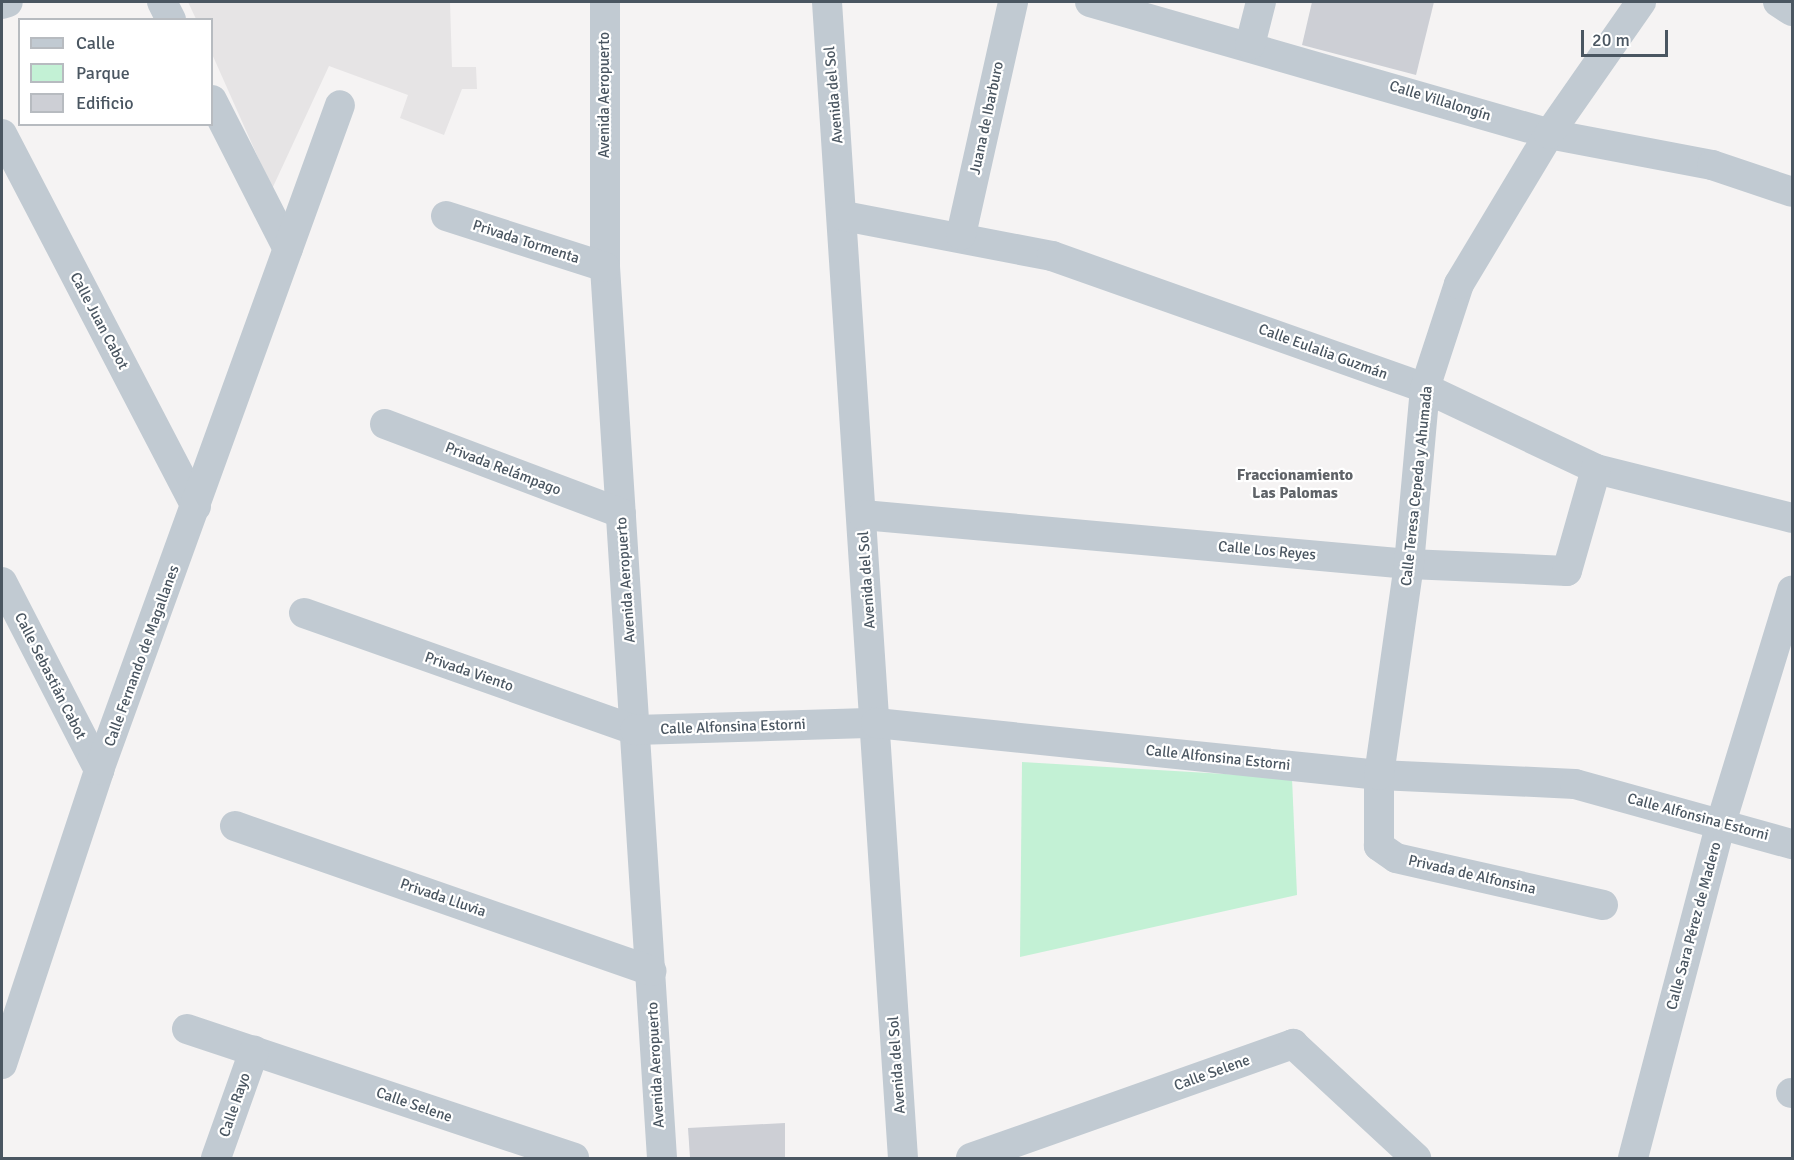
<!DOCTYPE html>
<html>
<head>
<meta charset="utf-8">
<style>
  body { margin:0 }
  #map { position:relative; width:1794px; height:1160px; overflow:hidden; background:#f5f3f3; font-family:Signika,sans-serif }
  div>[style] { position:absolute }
  .education>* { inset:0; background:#e6e4e5 }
  .green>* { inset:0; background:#c3f1d5 }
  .building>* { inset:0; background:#cdcfd5 }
  .street>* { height:30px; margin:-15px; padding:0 15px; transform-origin:15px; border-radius:15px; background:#c1cad2 }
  span { translate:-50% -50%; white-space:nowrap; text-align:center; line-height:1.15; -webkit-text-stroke:4.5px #fff; paint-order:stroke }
  .street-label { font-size:15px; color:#4a5661 }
  .neighbourhood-label { font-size:16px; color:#5f6368; font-weight:700 }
  .frame { position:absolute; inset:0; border:3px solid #4a5661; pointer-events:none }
  .legend { position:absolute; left:18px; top:18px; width:195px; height:108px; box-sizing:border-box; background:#fff; border:2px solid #b7bbc0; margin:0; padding:8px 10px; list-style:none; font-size:18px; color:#4a5661 }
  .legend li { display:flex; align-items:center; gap:12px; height:30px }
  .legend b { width:30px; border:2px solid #b7bbc0 }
  .scale { position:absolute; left:1581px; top:30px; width:87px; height:27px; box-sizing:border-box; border:3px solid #4a5661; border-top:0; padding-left:8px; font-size:18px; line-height:21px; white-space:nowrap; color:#4a5661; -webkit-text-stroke:4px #fff; paint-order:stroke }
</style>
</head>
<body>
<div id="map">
  <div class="education">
    <i style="clip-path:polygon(188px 2px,450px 2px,452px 67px,476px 67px,477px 89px,462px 89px,444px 135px,400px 118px,408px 95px,329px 66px,272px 189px,212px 54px,212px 20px,196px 19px)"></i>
  </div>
  <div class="green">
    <i style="clip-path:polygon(1022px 762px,1292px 778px,1297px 895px,1020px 957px)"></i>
  </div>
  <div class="building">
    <i style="clip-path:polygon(1312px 2px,1434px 2px,1416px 75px,1302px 45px)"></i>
    <i style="clip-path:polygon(785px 1123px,785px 1158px,690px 1158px,688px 1128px)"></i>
  </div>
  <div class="street">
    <i style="left:162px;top:2px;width:20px;rotate:63deg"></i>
    <i style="left:605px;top:2px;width:265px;rotate:90deg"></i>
    <i style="left:605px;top:267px;width:893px;rotate:86.34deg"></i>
    <i style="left:827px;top:2px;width:1158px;rotate:86.24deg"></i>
    <i style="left:1090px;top:2px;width:478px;rotate:16deg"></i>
    <i style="left:1549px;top:134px;width:166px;rotate:10.8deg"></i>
    <i style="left:1712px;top:165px;width:84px;rotate:18.6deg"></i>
    <i style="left:1778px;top:2px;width:17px;rotate:33deg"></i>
    <i style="left:2px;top:4px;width:6px;rotate:-18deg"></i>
    <i style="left:1250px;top:45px;width:44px;rotate:-75.7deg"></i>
    <i style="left:212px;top:100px;width:167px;rotate:63deg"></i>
    <i style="left:2px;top:134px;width:420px;rotate:62.5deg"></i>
    <i style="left:446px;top:216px;width:167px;rotate:17.8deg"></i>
    <i style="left:844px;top:216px;width:212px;rotate:10.9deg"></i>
    <i style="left:1052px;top:256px;width:396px;rotate:19.5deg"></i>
    <i style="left:1425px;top:388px;width:189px;rotate:25.3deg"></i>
    <i style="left:1596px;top:469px;width:202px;rotate:14deg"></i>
    <i style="left:961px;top:235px;width:239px;rotate:-77.4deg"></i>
    <i style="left:385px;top:424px;width:252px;rotate:20.7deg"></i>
    <i style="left:863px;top:515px;width:548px;rotate:5.13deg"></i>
    <i style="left:1409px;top:564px;width:158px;rotate:2.5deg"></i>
    <i style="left:1567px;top:571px;width:106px;rotate:-74.1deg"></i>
    <i style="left:2px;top:582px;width:212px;rotate:62.7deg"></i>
    <i style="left:304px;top:613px;width:351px;rotate:19.5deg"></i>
    <i style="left:635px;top:730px;width:241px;rotate:-1.7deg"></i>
    <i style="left:876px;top:723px;width:506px;rotate:5.9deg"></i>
    <i style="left:1379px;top:775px;width:196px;rotate:2.6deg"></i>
    <i style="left:1575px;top:784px;width:225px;rotate:15.5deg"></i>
    <i style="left:235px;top:826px;width:441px;rotate:19.2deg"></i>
    <i style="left:1603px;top:905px;width:212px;rotate:-167.2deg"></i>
    <i style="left:1396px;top:858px;width:21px;rotate:-145deg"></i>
    <i style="left:1379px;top:846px;width:71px;rotate:-90deg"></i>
    <i style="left:1379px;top:775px;width:213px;rotate:-81.9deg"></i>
    <i style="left:1409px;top:564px;width:177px;rotate:-84.8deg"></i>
    <i style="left:1425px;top:388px;width:109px;rotate:-71.9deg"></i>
    <i style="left:1459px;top:284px;width:175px;rotate:-59deg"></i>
    <i style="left:1549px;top:134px;width:161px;rotate:-55.1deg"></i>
    <i style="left:187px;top:1029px;width:408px;rotate:18.4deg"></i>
    <i style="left:2px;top:1064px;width:310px;rotate:-71.7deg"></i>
    <i style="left:99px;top:770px;width:707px;rotate:-70.08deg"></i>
    <i style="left:1791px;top:1093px;width:1px"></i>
    <i style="left:216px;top:1158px;width:114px;rotate:-70.4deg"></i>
    <i style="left:971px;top:1158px;width:342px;rotate:-19.5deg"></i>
    <i style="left:1293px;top:1044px;width:168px;rotate:42.8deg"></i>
    <i style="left:1633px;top:1158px;width:346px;rotate:-75.3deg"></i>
    <i style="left:1721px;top:823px;width:243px;rotate:-73deg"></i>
  </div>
  <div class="street-label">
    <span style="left:605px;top:95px;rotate:-90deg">Avenida Aeropuerto</span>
    <span style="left:834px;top:95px;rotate:-95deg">Avenida del Sol</span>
    <span style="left:1440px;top:101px;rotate:17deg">Calle Villalongín</span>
    <span style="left:987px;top:118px;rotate:-78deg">Juana de Ibarburo</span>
    <span style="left:526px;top:242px;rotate:18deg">Privada Tormenta</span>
    <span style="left:99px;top:321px;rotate:62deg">Calle Juan Cabot</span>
    <span style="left:1323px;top:352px;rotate:20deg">Calle Eulalia Guzmán</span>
    <span style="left:503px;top:469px;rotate:21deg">Privada Relámpago</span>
    <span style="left:1417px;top:486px;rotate:-84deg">Calle Teresa Cepeda y Ahumada</span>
    <span style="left:1267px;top:551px;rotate:5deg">Calle Los Reyes</span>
    <span style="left:626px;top:580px;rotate:-94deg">Avenida Aeropuerto</span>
    <span style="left:867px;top:580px;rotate:-94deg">Avenida del Sol</span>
    <span style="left:142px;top:656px;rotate:-70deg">Calle Fernando de Magallanes</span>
    <span style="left:469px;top:672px;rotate:19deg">Privada Viento</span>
    <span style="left:50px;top:676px;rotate:63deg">Calle Sebastián Cabot</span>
    <span style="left:733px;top:727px;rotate:-2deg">Calle Alfonsina Estorni</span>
    <span style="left:1218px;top:758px;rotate:6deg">Calle Alfonsina Estorni</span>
    <span style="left:1698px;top:817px;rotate:15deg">Calle Alfonsina Estorni</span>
    <span style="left:1472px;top:875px;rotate:13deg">Privada de Alfonsina</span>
    <span style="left:443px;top:898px;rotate:19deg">Privada Lluvia</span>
    <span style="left:1694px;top:926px;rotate:-75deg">Calle Sara Pérez de Madero</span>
    <span style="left:656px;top:1065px;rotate:-93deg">Avenida Aeropuerto</span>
    <span style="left:897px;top:1065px;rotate:-94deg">Avenida del Sol</span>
    <span style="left:1212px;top:1073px;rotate:-20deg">Calle Selene</span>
    <span style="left:235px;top:1105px;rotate:-71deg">Calle Rayo</span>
    <span style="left:414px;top:1105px;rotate:19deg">Calle Selene</span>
  </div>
  <div class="neighbourhood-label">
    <span style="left:1295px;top:484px">Fraccionamiento<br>Las Palomas</span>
  </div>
  <div class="frame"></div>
  <ul class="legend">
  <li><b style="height:8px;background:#c1cad2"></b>Calle</li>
  <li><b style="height:16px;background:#c3f1d5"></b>Parque</li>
  <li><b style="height:16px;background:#cdcfd5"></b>Edificio</li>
  </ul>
  <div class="scale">20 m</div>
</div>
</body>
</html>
